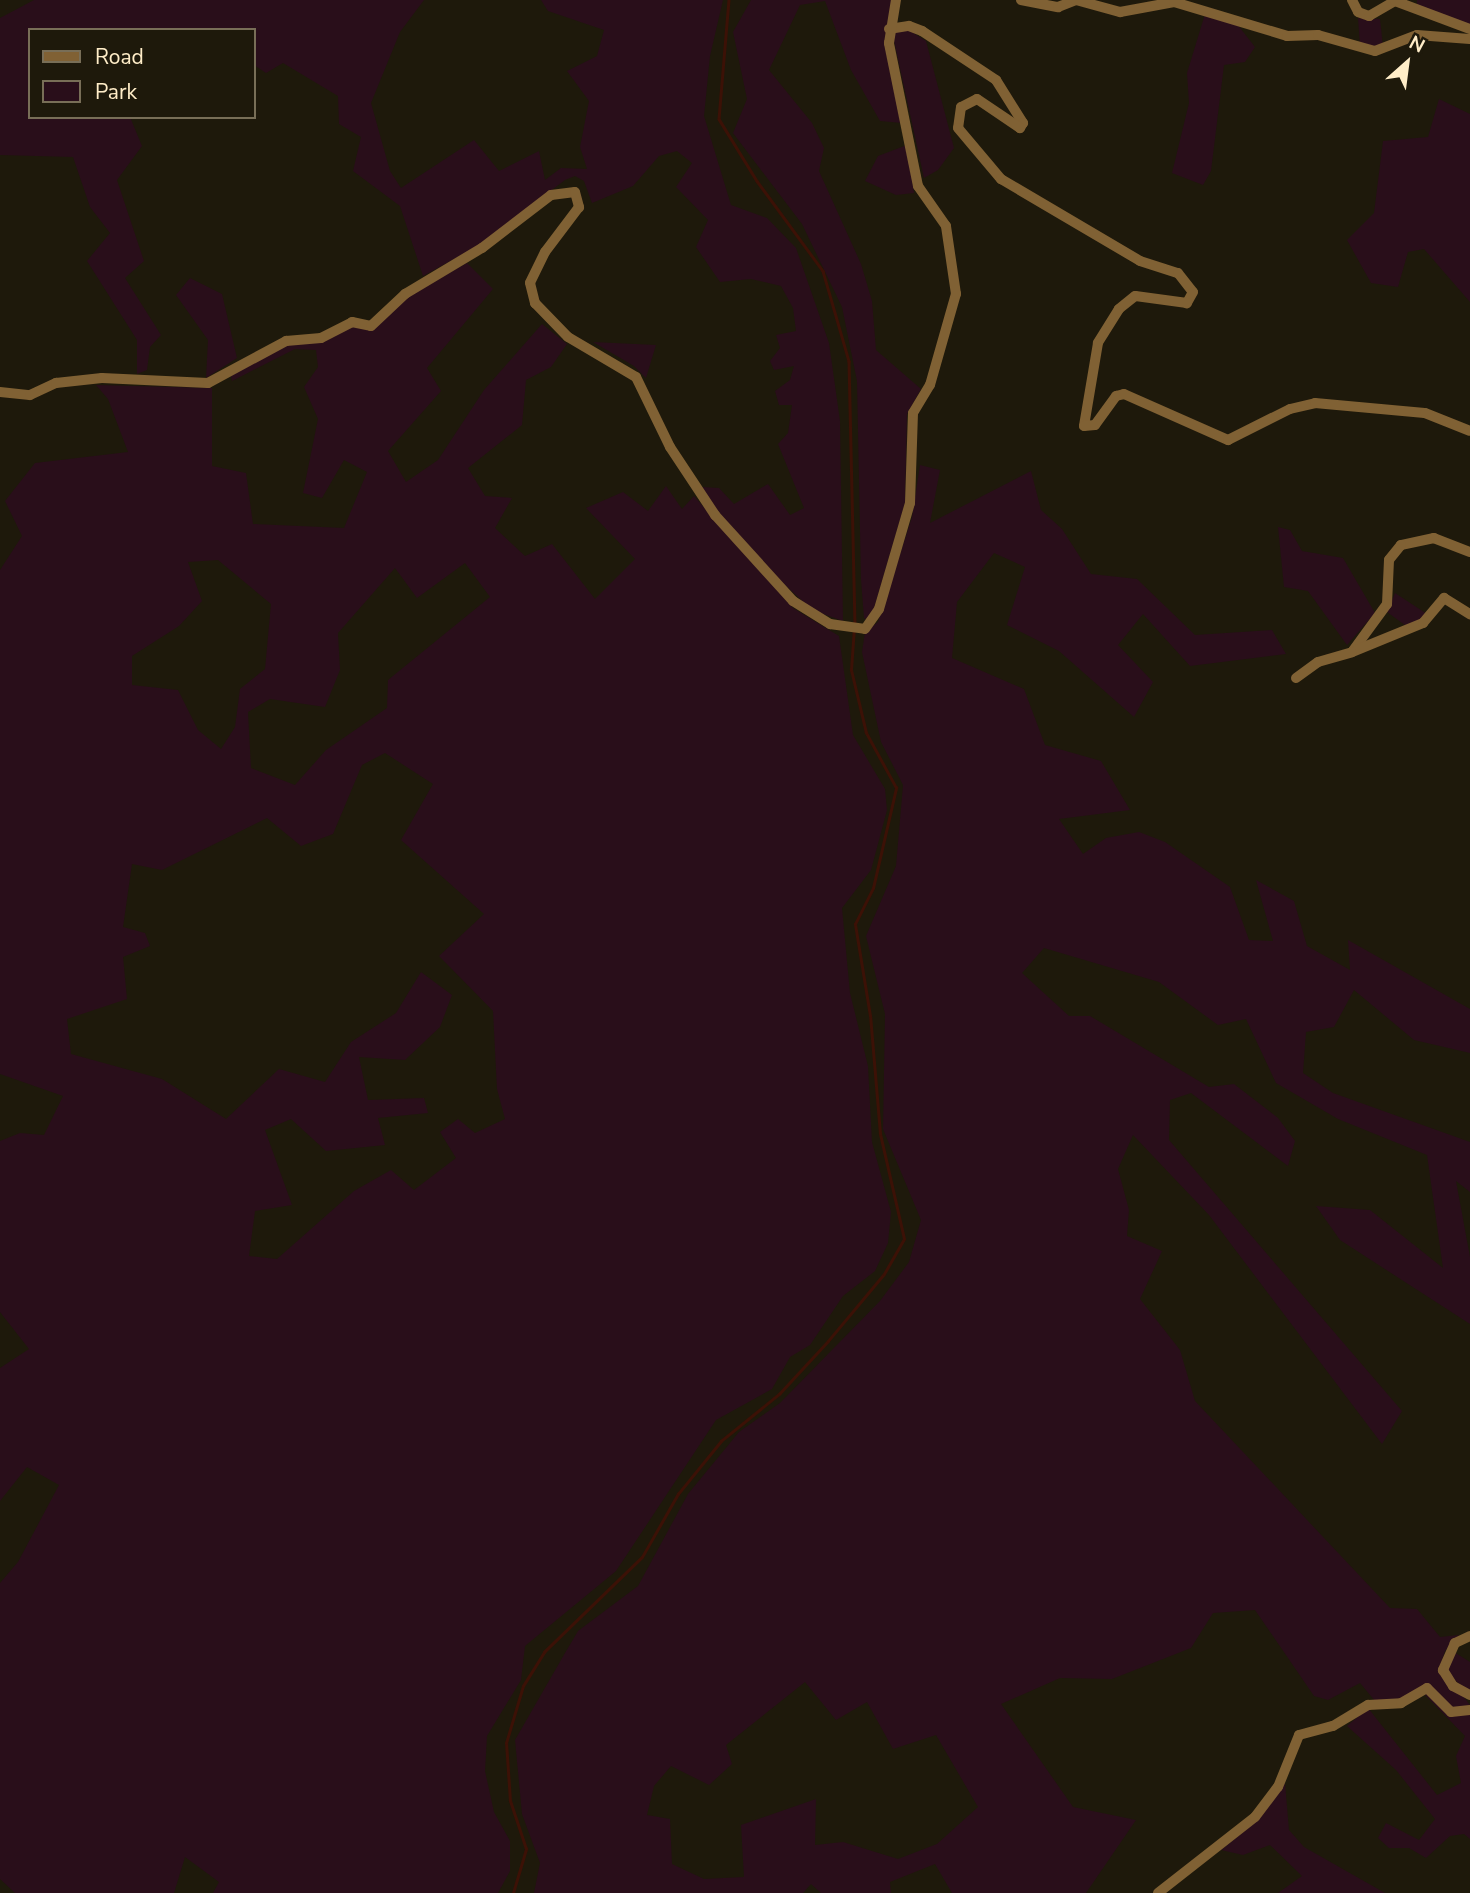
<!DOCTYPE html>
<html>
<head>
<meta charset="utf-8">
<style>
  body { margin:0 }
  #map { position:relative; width:1470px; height:1893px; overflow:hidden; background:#1e190b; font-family:"Nunito Sans",sans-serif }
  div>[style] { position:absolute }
  .green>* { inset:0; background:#290e1a }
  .stream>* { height:2.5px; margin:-1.25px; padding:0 1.25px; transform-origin:1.25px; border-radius:1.25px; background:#3c1106 }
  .street>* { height:10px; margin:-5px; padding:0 5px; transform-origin:5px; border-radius:5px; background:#806134 }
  span { translate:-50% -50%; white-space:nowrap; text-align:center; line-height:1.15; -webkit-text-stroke:5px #1e190b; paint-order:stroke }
  .legend { position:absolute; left:28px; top:28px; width:228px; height:91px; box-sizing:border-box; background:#1e190b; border:2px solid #786e57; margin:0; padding:9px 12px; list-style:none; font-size:21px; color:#ffedc8 }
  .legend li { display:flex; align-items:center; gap:14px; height:35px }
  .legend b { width:35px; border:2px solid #786e57 }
  .north { position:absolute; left:1372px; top:28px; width:70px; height:70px; -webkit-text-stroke:5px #1e190b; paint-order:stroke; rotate:28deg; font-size:19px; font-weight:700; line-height:28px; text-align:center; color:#ffedc8 }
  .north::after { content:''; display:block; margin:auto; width:24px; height:32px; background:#ffedc8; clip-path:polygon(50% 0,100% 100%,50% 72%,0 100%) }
</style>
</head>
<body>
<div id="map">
  <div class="green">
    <i style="clip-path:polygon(34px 0,424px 0,400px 32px,371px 103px,390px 171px,401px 188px,474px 140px,499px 171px,539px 151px,545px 180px,561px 168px,587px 169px,580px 147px,589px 101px,567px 71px,597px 56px,604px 30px,548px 11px,541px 0,723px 0,710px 56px,704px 116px,731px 205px,767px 218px,796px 248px,829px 343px,840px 421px,843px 621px,812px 610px,769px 570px,717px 513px,702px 487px,719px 488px,734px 504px,768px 484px,790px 515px,804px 508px,778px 444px,788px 433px,792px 405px,779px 405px,775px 391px,790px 380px,794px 366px,774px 370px,770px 361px,780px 348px,776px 335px,796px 331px,793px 308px,781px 286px,751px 279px,720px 282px,696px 247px,708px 220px,676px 187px,692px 163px,677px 151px,659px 156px,633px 186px,592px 203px,584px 181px,575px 176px,565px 180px,476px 247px,423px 276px,400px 206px,353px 171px,361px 137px,339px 124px,338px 96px,283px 63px,266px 73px,254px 65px,254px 30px,30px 30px,30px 117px,130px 117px,142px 146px,117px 180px,144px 261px,125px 278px,161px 335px,150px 347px,147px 370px,137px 374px,137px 340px,87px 261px,110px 233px,90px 207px,73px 157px,0 155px,0 18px)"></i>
    <i style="clip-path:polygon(751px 0,893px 0,886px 46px,902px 123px,880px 121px,851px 70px,825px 1px,800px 5px,769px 70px,812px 123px,824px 148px,819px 171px,861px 264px,872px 301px,876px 350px,921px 389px,907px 414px,905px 503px,870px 622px,864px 618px,861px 580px,857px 381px,842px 307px,802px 224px,733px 133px,747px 99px,733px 32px)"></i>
    <i style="clip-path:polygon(1417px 0,1470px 0,1470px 25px,1417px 6px)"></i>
    <i style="clip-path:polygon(1205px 14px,1237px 24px,1255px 47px,1245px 62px,1224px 65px,1211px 171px,1203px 185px,1172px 173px,1189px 103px,1187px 73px)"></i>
    <i style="clip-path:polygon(1358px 18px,1380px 19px,1383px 47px,1360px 46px)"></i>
    <i style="clip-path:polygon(907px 29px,926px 41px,954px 148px,938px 170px,924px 178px,894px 41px,895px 31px)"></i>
    <i style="clip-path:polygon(1439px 99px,1470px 114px,1470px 302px,1424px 249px,1408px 252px,1398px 287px,1371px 283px,1347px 240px,1374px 213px,1383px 141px,1428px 137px)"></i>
    <i style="clip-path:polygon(907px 145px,914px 193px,896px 195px,865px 181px,878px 156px)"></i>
    <i style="clip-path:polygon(evenodd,467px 263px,493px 289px,427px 368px,441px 391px,388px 451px,406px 482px,438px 460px,484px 390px,542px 324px,567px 344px,551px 367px,526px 380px,522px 425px,468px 468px,485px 496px,512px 498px,495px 528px,525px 556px,552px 544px,595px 599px,635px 559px,586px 508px,623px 492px,648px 511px,666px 486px,682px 509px,694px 496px,793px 608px,839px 636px,853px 735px,885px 789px,887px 810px,871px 870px,842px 908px,850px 993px,868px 1066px,872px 1142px,891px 1212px,888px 1243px,875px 1271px,843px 1296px,810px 1345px,790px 1357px,772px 1389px,716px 1420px,616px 1571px,525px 1646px,521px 1680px,487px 1736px,485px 1771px,494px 1812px,510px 1841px,510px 1871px,498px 1893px,213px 1893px,219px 1882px,185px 1857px,174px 1893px,15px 1893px,0 1879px,0 1583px,18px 1562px,59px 1485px,27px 1467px,0 1501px,0 1368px,29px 1349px,0 1312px,0 1141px,20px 1133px,44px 1135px,63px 1096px,0 1074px,0 570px,22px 536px,5px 501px,35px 463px,128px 452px,108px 399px,96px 385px,212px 388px,212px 466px,246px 473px,253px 524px,344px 528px,367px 472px,344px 460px,322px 498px,303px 493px,318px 419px,304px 387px,318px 367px,316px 350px,295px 349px,232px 381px,231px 376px,280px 345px,350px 325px,366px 328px,408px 296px,467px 263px,218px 560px,271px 604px,265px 669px,240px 689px,235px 727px,221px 749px,198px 730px,178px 690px,132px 685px,132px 656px,179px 626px,202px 601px,188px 562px,218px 560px,467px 263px,465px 563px,490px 597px,388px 680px,387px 708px,326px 750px,295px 785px,251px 768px,248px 712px,270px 699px,325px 707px,340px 670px,338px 633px,395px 568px,417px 598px,465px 563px,467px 263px,385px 753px,433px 784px,401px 840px,484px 914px,439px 956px,493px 1011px,497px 1089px,505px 1119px,475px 1133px,458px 1119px,440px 1132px,456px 1158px,414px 1190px,391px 1170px,354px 1191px,277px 1259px,249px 1256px,255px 1211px,292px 1205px,265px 1130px,291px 1119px,326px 1151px,385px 1145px,378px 1118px,428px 1113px,424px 1098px,368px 1100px,359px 1057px,405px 1060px,440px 1027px,452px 995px,421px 972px,396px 1013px,351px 1042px,325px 1082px,279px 1069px,226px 1119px,162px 1079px,71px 1054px,67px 1019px,127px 999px,123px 957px,150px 946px,145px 933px,123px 927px,132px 864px,162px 870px,267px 818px,301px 846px,333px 834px,362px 765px,385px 753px)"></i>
    <i style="clip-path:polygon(190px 278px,222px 294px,237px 358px,206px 378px,208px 340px,176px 295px)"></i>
    <i style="clip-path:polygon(593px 342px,656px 345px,646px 378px,634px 366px)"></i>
    <i style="clip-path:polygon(evenodd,920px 465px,940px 470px,930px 523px,1031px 471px,1041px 510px,1062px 529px,1091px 574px,1137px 579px,1195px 635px,1272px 630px,1286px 654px,1190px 666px,1143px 614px,1118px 645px,1153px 682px,1134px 717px,1059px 651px,1007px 625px,1025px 567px,994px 553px,957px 602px,952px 658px,1024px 689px,1045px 745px,1101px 761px,1130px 810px,1059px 819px,1083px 854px,1106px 838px,1139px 832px,1165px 842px,1230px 887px,1249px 940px,1273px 941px,1256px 880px,1294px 901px,1307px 946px,1350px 970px,1348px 940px,1470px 1009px,1470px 1053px,1414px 1040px,1354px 990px,1334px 1027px,1306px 1032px,1303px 1073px,1333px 1093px,1470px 1142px,1470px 1192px,1456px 1181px,1470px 1257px,1470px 1324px,1340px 1240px,1316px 1206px,1370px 1210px,1443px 1268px,1427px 1155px,1338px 1119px,1276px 1083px,1246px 1019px,1218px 1025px,1159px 982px,1044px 948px,1022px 973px,1069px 1016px,1090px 1016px,1209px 1087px,1234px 1084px,1278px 1118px,1295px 1141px,1288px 1166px,1191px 1093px,1170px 1100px,1169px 1140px,1402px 1411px,1382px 1444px,1209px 1215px,1133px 1135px,1118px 1169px,1129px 1210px,1127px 1236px,1162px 1251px,1140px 1299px,1180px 1350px,1195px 1401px,1390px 1608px,1417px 1609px,1440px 1637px,1459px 1635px,1445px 1651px,1440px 1667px,1470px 1705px,1454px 1709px,1430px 1685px,1396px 1700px,1375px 1701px,1360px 1683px,1328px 1700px,1314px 1696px,1255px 1610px,1213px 1613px,1191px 1648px,1112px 1679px,1060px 1678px,1001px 1704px,1073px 1807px,1136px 1820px,1086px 1893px,952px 1893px,935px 1864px,890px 1882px,891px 1893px,821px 1893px,811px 1884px,803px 1893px,534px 1893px,540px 1863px,522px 1814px,515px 1740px,565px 1653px,578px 1631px,638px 1586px,688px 1494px,739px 1432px,780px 1403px,880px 1301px,909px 1262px,921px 1220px,883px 1129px,885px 1014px,866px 936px,896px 866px,903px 785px,881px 742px,862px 652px,865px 632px,878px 622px,883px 607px,912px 517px,920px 465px,805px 1682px,836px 1720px,867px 1702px,893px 1749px,936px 1735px,978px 1807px,937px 1844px,898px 1859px,843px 1842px,815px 1845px,816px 1799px,741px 1825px,744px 1877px,704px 1879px,672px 1864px,670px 1819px,647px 1815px,654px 1786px,671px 1766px,709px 1785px,732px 1764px,726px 1745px,805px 1682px)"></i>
    <i style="clip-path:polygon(1278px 527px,1290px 530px,1302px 551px,1343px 558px,1375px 613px,1347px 645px,1308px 591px,1284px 587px)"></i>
    <i style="clip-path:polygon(1395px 593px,1430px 616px,1409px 628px,1387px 612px)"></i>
    <i style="clip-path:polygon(1454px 1652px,1470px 1662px,1470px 1692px,1448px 1675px,1447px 1661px)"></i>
    <i style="clip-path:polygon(1427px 1692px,1450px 1714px,1470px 1713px,1470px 1839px,1464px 1834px,1450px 1836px,1426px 1858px,1409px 1848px,1389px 1848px,1378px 1838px,1386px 1823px,1419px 1840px,1435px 1819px,1396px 1770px,1347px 1726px,1368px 1708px,1437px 1795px,1461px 1783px,1456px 1756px,1465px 1736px,1425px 1695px)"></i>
    <i style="clip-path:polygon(1285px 1783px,1289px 1830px,1304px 1847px,1385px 1893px,1278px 1893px,1302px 1876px,1270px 1845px,1243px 1855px,1221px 1850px,1258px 1820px)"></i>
  </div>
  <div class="stream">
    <i style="left:729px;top:0;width:119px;rotate:94.8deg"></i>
    <i style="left:719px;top:119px;width:73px;rotate:58.5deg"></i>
    <i style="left:757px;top:181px;width:112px;rotate:53.7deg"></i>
    <i style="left:823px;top:271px;width:94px;rotate:73.9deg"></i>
    <i style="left:849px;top:361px;width:264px;rotate:88.7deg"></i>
    <i style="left:513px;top:1893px;width:46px;rotate:-73.5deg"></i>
    <i style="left:526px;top:1849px;width:51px;rotate:-108.4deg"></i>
    <i style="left:510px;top:1801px;width:58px;rotate:-93.9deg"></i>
    <i style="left:506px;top:1743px;width:59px;rotate:-73.4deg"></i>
    <i style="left:523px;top:1686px;width:40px;rotate:-58deg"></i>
    <i style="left:544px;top:1652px;width:136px;rotate:-44.1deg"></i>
    <i style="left:642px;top:1557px;width:73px;rotate:-60.3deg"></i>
    <i style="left:678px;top:1494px;width:68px;rotate:-50.9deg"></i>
    <i style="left:721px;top:1441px;width:75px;rotate:-39deg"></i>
    <i style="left:779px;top:1394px;width:72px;rotate:-47.2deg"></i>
    <i style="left:828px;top:1341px;width:87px;rotate:-50.1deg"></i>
    <i style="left:884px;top:1274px;width:40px;rotate:-60.3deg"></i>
    <i style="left:904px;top:1239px;width:108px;rotate:-102.9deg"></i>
    <i style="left:880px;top:1134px;width:118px;rotate:-94.8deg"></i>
    <i style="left:870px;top:1016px;width:93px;rotate:-99.3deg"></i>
    <i style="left:855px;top:924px;width:40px;rotate:-63.4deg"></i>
    <i style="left:873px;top:888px;width:103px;rotate:-77deg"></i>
    <i style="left:896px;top:788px;width:63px;rotate:-118.6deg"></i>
    <i style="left:866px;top:733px;width:65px;rotate:-103.4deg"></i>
    <i style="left:851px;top:670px;width:39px;rotate:-86deg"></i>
  </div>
  <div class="street">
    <i style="left:1021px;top:0;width:38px;rotate:11deg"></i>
    <i style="left:1058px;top:7px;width:19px;rotate:-21deg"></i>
    <i style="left:1076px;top:0;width:46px;rotate:15.3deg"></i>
    <i style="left:1120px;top:12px;width:55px;rotate:-10.5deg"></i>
    <i style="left:1174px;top:2px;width:118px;rotate:16.7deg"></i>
    <i style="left:1287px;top:36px;width:31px;rotate:-2deg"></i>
    <i style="left:1318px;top:35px;width:59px;rotate:15.7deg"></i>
    <i style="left:1375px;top:51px;width:45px;rotate:-20.9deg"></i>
    <i style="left:1417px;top:35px;width:53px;rotate:4.3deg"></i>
    <i style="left:1352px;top:0;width:13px;rotate:63deg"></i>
    <i style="left:1358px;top:12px;width:12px;rotate:20deg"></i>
    <i style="left:1369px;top:16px;width:30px;rotate:-30deg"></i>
    <i style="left:1395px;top:1px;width:80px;rotate:20.5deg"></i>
    <i style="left:889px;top:29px;width:20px;rotate:-9deg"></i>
    <i style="left:909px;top:26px;width:14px;rotate:21deg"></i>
    <i style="left:922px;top:31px;width:89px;rotate:33.5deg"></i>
    <i style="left:996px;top:80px;width:51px;rotate:57.9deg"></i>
    <i style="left:1023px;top:123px;width:6px;rotate:121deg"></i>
    <i style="left:1020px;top:128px;width:52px;rotate:-146deg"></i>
    <i style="left:977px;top:99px;width:18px;rotate:153deg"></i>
    <i style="left:961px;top:107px;width:21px;rotate:98deg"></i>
    <i style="left:958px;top:128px;width:67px;rotate:49.9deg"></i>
    <i style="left:1001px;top:179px;width:161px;rotate:30.5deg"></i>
    <i style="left:1140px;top:261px;width:40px;rotate:18deg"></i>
    <i style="left:1178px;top:273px;width:24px;rotate:52deg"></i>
    <i style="left:1193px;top:292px;width:13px;rotate:119deg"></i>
    <i style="left:1187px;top:303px;width:52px;rotate:-172.3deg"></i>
    <i style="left:1135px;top:296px;width:21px;rotate:141deg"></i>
    <i style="left:1119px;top:309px;width:40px;rotate:122deg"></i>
    <i style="left:1098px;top:343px;width:84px;rotate:99.6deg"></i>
    <i style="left:1084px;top:426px;width:11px;rotate:-5deg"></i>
    <i style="left:1095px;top:425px;width:36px;rotate:-54deg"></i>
    <i style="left:1116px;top:396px;width:8px;rotate:-14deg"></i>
    <i style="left:1124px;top:394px;width:114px;rotate:23.9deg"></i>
    <i style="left:1228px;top:440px;width:69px;rotate:-26.6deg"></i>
    <i style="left:1290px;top:409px;width:26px;rotate:-13deg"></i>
    <i style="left:1315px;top:403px;width:110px;rotate:5.2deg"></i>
    <i style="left:1425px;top:413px;width:48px;rotate:21.8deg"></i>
    <i style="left:0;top:392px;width:30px;rotate:6deg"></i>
    <i style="left:30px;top:395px;width:29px;rotate:-25deg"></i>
    <i style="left:56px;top:383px;width:46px;rotate:-6.2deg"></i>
    <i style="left:102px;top:378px;width:106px;rotate:2.7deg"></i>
    <i style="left:208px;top:383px;width:89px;rotate:-28.3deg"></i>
    <i style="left:286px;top:341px;width:35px;rotate:-5deg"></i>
    <i style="left:321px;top:338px;width:35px;rotate:-27deg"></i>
    <i style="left:352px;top:322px;width:19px;rotate:12deg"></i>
    <i style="left:371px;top:326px;width:47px;rotate:-43.3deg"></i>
    <i style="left:405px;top:294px;width:90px;rotate:-30.9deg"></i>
    <i style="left:482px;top:248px;width:87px;rotate:-37.5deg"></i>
    <i style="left:551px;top:195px;width:24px;rotate:-7deg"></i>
    <i style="left:575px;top:192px;width:16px;rotate:75deg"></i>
    <i style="left:579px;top:207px;width:56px;rotate:127.1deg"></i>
    <i style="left:545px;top:252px;width:34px;rotate:116deg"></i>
    <i style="left:530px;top:283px;width:21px;rotate:76deg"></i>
    <i style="left:535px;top:303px;width:47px;rotate:45.9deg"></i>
    <i style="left:568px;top:337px;width:79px;rotate:30.5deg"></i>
    <i style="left:636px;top:377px;width:78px;rotate:64.1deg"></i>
    <i style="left:670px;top:447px;width:82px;rotate:56.5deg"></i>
    <i style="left:715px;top:515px;width:116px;rotate:47.8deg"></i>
    <i style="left:793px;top:601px;width:44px;rotate:31.9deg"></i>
    <i style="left:830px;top:624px;width:35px;rotate:8deg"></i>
    <i style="left:865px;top:629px;width:24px;rotate:-55deg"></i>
    <i style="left:879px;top:609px;width:110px;rotate:-73.7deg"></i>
    <i style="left:910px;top:503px;width:90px;rotate:-88.1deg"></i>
    <i style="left:913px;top:413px;width:33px;rotate:-59deg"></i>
    <i style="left:930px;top:385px;width:95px;rotate:-74.1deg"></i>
    <i style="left:956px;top:294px;width:69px;rotate:-98.4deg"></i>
    <i style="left:946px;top:226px;width:49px;rotate:-125deg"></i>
    <i style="left:918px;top:186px;width:146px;rotate:-101.5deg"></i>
    <i style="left:889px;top:43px;width:44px;rotate:-80.8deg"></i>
    <i style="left:1470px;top:552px;width:39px;rotate:-159deg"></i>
    <i style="left:1434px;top:538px;width:34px;rotate:168deg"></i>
    <i style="left:1401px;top:545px;width:19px;rotate:129deg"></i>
    <i style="left:1389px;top:560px;width:44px;rotate:92.6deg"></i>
    <i style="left:1387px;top:604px;width:59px;rotate:126.1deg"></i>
    <i style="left:1352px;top:652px;width:77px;rotate:-22.2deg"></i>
    <i style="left:1423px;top:623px;width:33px;rotate:-50deg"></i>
    <i style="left:1444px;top:598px;width:31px;rotate:32deg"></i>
    <i style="left:1296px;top:678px;width:27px;rotate:-36deg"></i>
    <i style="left:1318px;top:662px;width:35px;rotate:-16deg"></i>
    <i style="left:1470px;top:1636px;width:17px;rotate:155deg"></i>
    <i style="left:1455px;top:1643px;width:30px;rotate:114deg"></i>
    <i style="left:1443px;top:1670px;width:19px;rotate:58deg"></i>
    <i style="left:1453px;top:1686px;width:19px;rotate:28deg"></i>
    <i style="left:1158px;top:1893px;width:123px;rotate:-38.1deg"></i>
    <i style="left:1255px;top:1817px;width:38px;rotate:-53deg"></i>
    <i style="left:1278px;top:1787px;width:56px;rotate:-68deg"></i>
    <i style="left:1299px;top:1735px;width:35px;rotate:-15deg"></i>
    <i style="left:1333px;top:1726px;width:41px;rotate:-31deg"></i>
    <i style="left:1368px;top:1705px;width:33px;rotate:-3deg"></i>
    <i style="left:1401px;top:1703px;width:30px;rotate:-30deg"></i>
    <i style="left:1427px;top:1688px;width:34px;rotate:45deg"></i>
    <i style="left:1451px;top:1712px;width:19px;rotate:-6deg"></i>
  </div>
  <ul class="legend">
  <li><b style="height:9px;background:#806134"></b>Road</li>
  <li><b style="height:19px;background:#290e1a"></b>Park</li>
  </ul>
  <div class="north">N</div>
</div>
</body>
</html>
